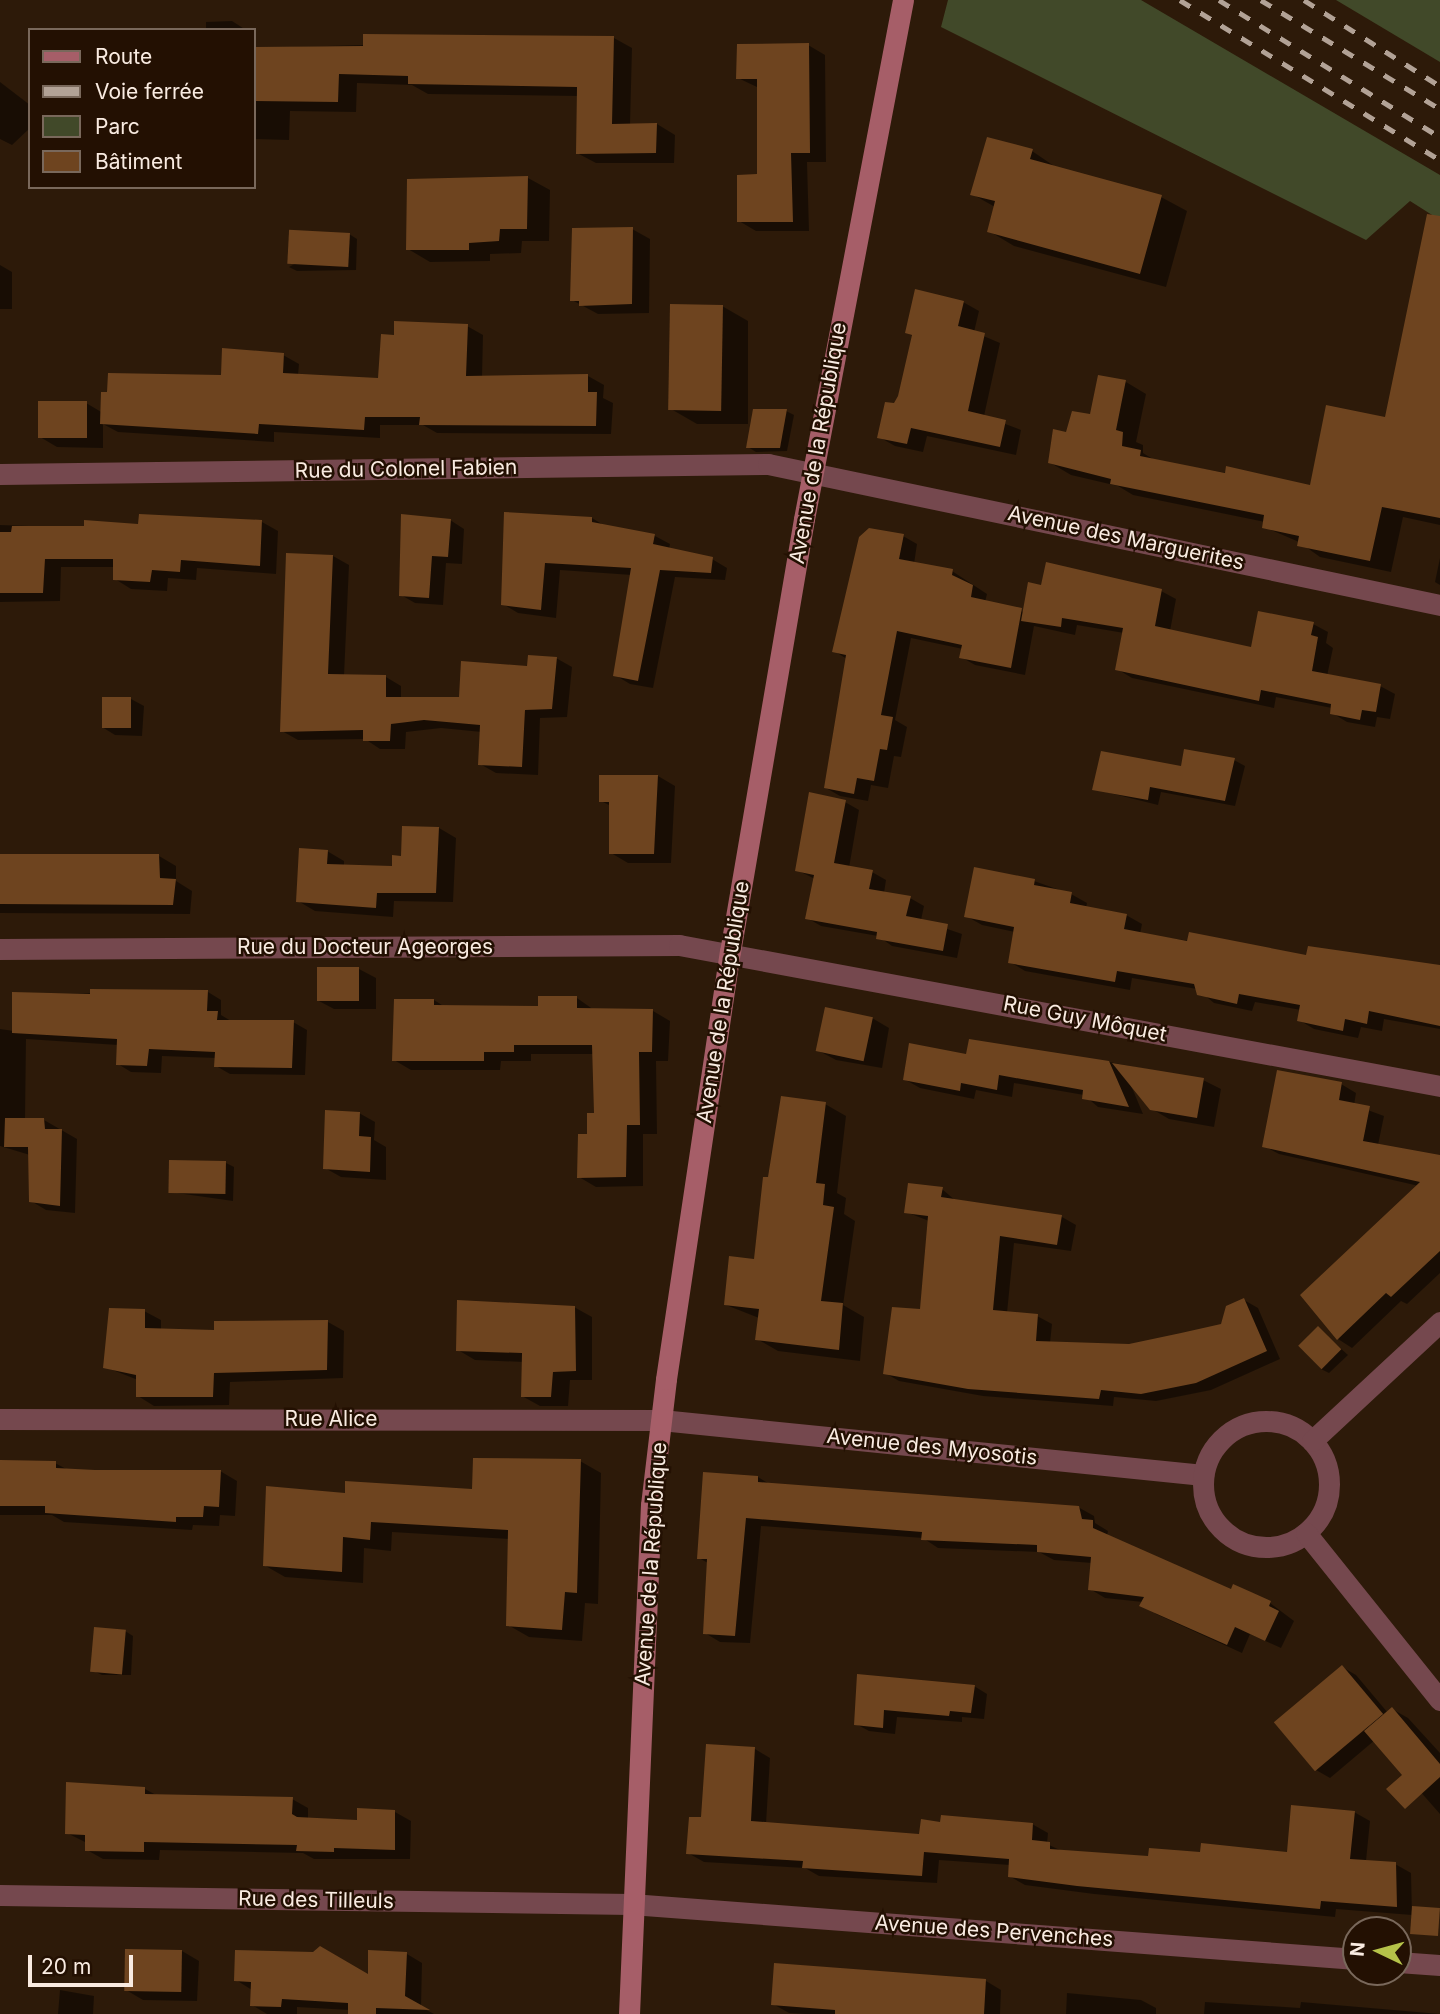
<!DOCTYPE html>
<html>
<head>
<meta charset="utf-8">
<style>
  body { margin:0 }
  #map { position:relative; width:1440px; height:2014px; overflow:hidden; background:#2d1a09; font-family:Inter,sans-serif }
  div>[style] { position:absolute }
  .green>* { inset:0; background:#414929 }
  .shadow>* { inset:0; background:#0007 }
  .building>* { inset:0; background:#6e441f; transform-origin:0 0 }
  .minor>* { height:21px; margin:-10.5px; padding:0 10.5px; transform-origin:10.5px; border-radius:10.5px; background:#75484e }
  .minor>.ring { margin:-10.5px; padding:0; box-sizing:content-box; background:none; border:21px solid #75484e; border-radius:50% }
  .secondary>* { height:21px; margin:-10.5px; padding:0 10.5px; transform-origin:10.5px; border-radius:10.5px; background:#a65e68 }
  .rail>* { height:5px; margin-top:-2.5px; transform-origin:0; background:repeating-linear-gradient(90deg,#b2a296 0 12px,transparent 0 24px) }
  span { translate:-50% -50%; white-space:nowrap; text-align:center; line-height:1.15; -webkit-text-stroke:5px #231002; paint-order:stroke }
  .street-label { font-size:21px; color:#f9ebe1 }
  .legend { position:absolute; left:28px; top:28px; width:228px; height:161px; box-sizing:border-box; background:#231002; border:2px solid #79685b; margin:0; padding:9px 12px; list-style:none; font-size:21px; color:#f9ebe1 }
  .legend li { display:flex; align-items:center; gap:14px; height:35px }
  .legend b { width:35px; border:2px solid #79685b }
  .north { position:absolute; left:1342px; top:1916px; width:70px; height:70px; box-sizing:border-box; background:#231002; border:2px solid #79685b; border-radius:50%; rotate:275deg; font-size:19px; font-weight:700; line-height:28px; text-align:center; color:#f9ebe1 }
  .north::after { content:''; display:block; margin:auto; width:24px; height:32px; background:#b5c249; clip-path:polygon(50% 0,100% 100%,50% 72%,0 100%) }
  .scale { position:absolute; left:28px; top:1955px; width:105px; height:32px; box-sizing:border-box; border:4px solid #f9ebe1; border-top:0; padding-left:9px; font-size:21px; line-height:24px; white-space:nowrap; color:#f9ebe1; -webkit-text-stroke:5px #231002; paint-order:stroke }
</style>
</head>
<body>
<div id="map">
  <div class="green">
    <i style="clip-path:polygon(948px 0,1141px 0,1440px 175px,1440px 220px,1410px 201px,1366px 240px,941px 27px)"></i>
    <i style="clip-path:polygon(1336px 0,1440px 0,1440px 62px)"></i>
  </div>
  <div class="shadow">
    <i style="clip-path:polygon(232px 21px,246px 30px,206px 30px,206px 22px)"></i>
    <i style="clip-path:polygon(614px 38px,632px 48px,630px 125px,657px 124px,675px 135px,674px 163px,596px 163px,577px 153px,578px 96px,428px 94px,412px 85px,357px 83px,356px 112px,290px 111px,289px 140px,254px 139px,254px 48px)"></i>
    <i style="clip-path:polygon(808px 45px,825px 55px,826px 162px,807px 162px,809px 231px,756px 231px,739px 221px,759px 176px,759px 88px,738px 78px)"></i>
    <i style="clip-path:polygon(0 82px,30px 105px,30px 128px,12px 145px,0 139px)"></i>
    <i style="clip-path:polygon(1032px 151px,1057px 168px,1161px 197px,1187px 211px,1166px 287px,1014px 246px,989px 231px,995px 207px,972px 194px)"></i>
    <i style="clip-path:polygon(528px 178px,550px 190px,549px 241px,522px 241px,521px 253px,490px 254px,490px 261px,430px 262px,408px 249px)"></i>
    <i style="clip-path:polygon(1440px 223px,1440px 525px,1403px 517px,1391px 572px,1320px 557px,1299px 542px,1264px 527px,1265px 522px,1133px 495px,1118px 486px,1071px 475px,1049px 462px,1067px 434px,1126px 382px,1146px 394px,1136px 442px,1143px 445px,1143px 453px,1156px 461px,1311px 487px,1386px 420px)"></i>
    <i style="clip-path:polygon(632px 229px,650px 239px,649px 313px,598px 314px,572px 300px)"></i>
    <i style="clip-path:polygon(349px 234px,357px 239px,356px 270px,297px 271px,289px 267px)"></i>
    <i style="clip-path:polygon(0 265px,12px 272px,12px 309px,0 309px)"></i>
    <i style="clip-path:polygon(963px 302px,979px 311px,974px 332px,1000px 343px,984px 416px,1021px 430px,1016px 455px,927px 436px,923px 452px,895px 446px,879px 437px,900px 397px,913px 336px,907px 333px)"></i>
    <i style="clip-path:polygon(722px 306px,748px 321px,748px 424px,697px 424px,671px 409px)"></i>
    <i style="clip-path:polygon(467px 326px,483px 335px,482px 377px,588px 376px,604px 385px,603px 398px,613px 403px,611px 434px,437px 433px,423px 425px,380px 425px,380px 438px,274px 432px,274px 442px,118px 432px,103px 424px,103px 448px,57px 447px,40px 437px,86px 403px,103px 413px,283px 355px,299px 364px,298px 375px,380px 379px,396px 337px)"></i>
    <i style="clip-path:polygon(786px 411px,794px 415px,787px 451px,756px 452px,748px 447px)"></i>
    <i style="clip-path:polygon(506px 514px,592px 518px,605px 526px,655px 536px,670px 544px,669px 549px,712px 559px,727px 568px,725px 580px,675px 577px,653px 688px,630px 684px,615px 675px,632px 575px,560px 570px,556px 618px,518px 613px,503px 604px)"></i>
    <i style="clip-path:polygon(450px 520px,464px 529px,462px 564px,446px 563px,443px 605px,415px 603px,401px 595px)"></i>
    <i style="clip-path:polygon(262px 522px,278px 531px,276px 574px,197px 568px,196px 580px,168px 578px,167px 591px,131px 589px,115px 579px,115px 567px,61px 567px,60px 601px,0 602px,0 525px,86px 528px)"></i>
    <i style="clip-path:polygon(903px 536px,917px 544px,914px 564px,952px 571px,987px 594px,985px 602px,1024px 612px,1043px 587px,1161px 591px,1176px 599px,1170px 631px,1253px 649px,1313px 624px,1328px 632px,1326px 643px,1333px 648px,1327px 676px,1380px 686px,1395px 694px,1390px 719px,1377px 717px,1375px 727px,1347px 722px,1332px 713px,1332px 708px,1276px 697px,1274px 708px,1132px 678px,1117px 669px,1124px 633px,1077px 625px,1075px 635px,1034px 626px,1025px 675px,975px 665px,961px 657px,963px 649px,911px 638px,895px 720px,907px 727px,901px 757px,894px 756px,888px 788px,871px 785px,868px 801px,840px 796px,826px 788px,847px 659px,834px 651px)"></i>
    <i style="clip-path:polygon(288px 555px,333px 556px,349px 565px,344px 676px,386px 677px,401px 686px,401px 699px,460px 698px,556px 658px,572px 667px,567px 717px,540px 718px,538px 775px,496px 773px,480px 764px,482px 732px,441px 728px,406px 732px,405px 749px,380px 749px,365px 739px,298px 740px,282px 731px)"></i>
    <i style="clip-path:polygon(1440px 558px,1440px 585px,1435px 582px)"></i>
    <i style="clip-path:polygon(131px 699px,144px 706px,142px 736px,115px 735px,102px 727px)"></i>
    <i style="clip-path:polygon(1234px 760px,1245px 766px,1235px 806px,1161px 792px,1158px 805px,1094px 789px)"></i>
    <i style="clip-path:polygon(658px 776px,675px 786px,671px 863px,628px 863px,611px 853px,611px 806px,601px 801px)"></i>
    <i style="clip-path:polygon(845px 802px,859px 810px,849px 868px,872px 872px,886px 880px,884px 893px,910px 898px,924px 906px,921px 920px,962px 934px,957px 958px,892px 946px,878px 936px,821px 926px,807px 918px,815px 879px,797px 870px)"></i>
    <i style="clip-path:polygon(439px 828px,456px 838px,453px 902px,394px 901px,393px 917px,315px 911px,298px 901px,327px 851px,344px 861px,344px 866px,394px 868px)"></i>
    <i style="clip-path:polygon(0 856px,159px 856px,176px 866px,176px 881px,192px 891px,190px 914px,0 913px)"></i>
    <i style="clip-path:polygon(1034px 881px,1071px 894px,1087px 903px,1086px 908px,1126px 915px,1142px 924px,1140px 934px,1307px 957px,1440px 968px,1440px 1029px,1384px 1019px,1382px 1031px,1361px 1027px,1358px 1038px,1314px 1029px,1299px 1020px,1301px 1010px,1255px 1002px,1252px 1011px,1214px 1003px,1197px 989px,1132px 978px,1130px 990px,1025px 971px,1010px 962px,1015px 932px,982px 925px,966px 916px)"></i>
    <i style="clip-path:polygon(359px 969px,376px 978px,376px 1009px,334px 1009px,317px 1000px)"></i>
    <i style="clip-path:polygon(208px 992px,221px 1000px,221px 1015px,231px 1021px,293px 1022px,307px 1030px,305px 1075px,230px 1074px,216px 1066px,216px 1058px,162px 1056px,161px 1073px,131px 1072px,118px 1064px,118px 1045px,26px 1039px,25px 1120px,44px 1120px,77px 1139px,75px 1213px,46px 1210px,31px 1201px,30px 1155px,0 1146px,0 1029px,14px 1031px,14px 994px)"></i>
    <i style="clip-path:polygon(577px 998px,594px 1010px,653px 1011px,670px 1021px,668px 1061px,656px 1061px,657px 1134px,643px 1134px,643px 1186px,596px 1187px,579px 1177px,595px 1115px,594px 1054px,531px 1054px,531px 1061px,501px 1061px,500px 1070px,411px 1070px,394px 1060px,434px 1000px,445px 1007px,540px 1008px)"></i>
    <i style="clip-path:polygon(872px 1018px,889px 1028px,882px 1068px,836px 1060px,819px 1051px)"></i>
    <i style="clip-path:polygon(967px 1056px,1109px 1062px,1203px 1080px,1221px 1089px,1214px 1127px,1169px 1119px,1152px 1109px,1130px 1083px,1143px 1114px,1098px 1107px,1084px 1095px,1014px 1083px,1012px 1097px,976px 1090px,974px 1099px,920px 1088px,904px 1079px)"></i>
    <i style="clip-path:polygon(1341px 1084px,1356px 1093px,1354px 1105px,1384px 1116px,1378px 1145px,1440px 1157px,1440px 1273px,1407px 1304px,1401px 1301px,1352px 1348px,1338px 1339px,1419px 1186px,1279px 1154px,1264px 1146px)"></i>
    <i style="clip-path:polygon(825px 1104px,846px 1116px,837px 1193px,846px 1198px,844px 1214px,855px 1221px,843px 1305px,864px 1317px,860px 1361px,778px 1351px,757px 1339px,759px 1318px,726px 1305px,755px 1261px,770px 1179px)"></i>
    <i style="clip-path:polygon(359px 1113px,375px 1122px,374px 1140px,386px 1147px,386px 1180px,341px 1177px,325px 1168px)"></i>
    <i style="clip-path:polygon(226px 1163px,234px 1167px,233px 1201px,170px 1192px)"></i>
    <i style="clip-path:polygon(942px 1189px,956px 1201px,1062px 1217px,1076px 1225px,1071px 1251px,1014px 1243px,1007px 1313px,1037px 1316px,1052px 1324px,1050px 1343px,1129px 1346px,1223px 1326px,1244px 1300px,1258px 1308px,1280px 1359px,1211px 1390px,1156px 1401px,1114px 1397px,1113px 1406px,983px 1396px,899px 1381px,885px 1373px,922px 1311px,929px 1221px,906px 1212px)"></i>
    <i style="clip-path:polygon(574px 1307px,592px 1317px,592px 1380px,570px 1380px,568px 1406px,540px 1406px,522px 1396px,524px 1362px,475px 1360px,458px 1350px)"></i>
    <i style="clip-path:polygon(144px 1311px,161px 1320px,161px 1330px,216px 1332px,328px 1322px,344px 1331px,343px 1378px,230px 1382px,229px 1405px,154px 1406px,138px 1396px,138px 1380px,105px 1367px)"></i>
    <i style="clip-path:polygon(1318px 1328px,1348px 1355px,1329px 1373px,1321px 1369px)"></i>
    <i style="clip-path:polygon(580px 1461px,601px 1473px,598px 1604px,585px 1603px,582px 1641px,529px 1637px,508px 1625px,509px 1539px,392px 1532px,391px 1551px,364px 1548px,363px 1583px,285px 1577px,264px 1565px,347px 1495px,473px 1491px)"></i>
    <i style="clip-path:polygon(0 1463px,55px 1463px,68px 1470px,220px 1471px,237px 1481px,235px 1516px,220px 1515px,219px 1526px,193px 1525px,192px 1530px,64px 1522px,52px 1515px,0 1515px)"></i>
    <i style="clip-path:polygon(758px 1477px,771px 1485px,1078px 1507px,1094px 1516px,1095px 1523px,1108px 1531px,1107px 1536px,1232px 1591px,1270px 1603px,1294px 1621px,1281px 1648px,1250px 1634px,1242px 1653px,1156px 1614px,1143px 1602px,1105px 1598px,1090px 1589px,1092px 1563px,1054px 1560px,1039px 1552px,938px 1548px,923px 1538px,761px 1526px,750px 1643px,720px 1642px,705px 1633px,708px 1563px,699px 1558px)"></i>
    <i style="clip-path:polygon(125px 1631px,133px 1636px,131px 1675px,102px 1675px,94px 1671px)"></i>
    <i style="clip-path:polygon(1342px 1667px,1356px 1675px,1388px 1713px,1392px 1709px,1408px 1718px,1440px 1753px,1440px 1814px,1375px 1740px,1330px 1778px,1316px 1770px)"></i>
    <i style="clip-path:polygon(859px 1676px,974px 1686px,987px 1694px,984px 1719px,962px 1717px,962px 1722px,897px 1717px,895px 1734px,869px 1731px,856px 1724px)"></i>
    <i style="clip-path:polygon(708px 1746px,755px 1749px,770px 1758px,766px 1824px,920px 1836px,942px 1824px,1032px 1824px,1048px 1833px,1047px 1844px,1064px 1852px,1150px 1858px,1289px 1853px,1354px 1812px,1370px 1821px,1366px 1861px,1395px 1864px,1411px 1873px,1412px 1915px,1336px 1909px,1335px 1917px,1094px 1894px,1025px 1885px,1009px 1876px,1010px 1865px,939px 1860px,937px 1883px,819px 1876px,805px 1868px,704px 1862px,688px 1853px,702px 1819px)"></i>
    <i style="clip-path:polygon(145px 1789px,158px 1796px,292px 1799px,308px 1808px,308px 1820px,358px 1822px,395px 1812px,411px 1821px,410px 1859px,314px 1859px,303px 1853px,160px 1850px,159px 1860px,103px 1859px,87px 1850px,87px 1843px,67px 1833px)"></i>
    <i style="clip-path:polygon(182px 1951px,199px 1961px,197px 2001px,143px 2000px,126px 1990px)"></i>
    <i style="clip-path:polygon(407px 1954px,422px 1963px,421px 2007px,434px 2014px,349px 2014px,349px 2010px,297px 2007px,297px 2014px,267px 2014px,252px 2005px,252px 1990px,236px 1980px,369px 1976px)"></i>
    <i style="clip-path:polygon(986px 1981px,1001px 1990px,1000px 2014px,805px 2014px,789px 2013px,773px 2004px)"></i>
    <i style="clip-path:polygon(60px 1990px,94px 1996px,93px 2014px,58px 2014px)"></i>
    <i style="clip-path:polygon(1067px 1993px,1141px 2000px,1156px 2008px,1156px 2014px,1066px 2014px)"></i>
    <i style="clip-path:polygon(1205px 2002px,1300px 2008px,1301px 2002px,1440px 2014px,1204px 2014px)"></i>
  </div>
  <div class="building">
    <i style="clip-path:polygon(363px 34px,614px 36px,612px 124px,657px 123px,656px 153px,576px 154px,577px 87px,408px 84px,408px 76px,339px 74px,338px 102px,254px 101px,254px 47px,363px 46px)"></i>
    <i style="clip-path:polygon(809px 43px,810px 153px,791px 153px,793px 222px,737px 222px,737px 175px,757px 174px,757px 79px,736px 79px,737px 44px)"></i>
    <i style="clip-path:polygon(987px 137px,1033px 149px,1030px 159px,1162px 195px,1140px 274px,987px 232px,995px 201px,970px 195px)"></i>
    <i style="clip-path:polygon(528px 176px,527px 229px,500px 229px,499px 241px,469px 243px,469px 250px,406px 250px,407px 179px)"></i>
    <i style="clip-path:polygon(1427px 214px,1440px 216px,1440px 518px,1382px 507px,1370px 561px,1297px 546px,1299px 536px,1262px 528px,1264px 515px,1110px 484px,1111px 479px,1048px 463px,1053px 429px,1066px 432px,1072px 411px,1090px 414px,1098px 375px,1126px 380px,1116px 430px,1123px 432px,1122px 446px,1141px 450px,1140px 456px,1225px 473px,1226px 466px,1310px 485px,1326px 405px,1385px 417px)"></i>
    <i style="clip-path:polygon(633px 227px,632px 304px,579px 306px,579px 301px,570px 301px,572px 228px)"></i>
    <i style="left:350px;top:233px;width:34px;height:61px;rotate:93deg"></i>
    <i style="clip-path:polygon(915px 289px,964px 301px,958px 326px,985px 333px,968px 411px,1006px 420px,1000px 447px,911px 428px,907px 444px,877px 438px,885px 402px,894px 403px,898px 396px,912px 335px,905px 333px)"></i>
    <i style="left:670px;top:304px;width:53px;height:106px;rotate:1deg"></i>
    <i style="clip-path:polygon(394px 321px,468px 324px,466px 376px,588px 374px,588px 392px,597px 392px,596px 426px,419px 425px,420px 417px,365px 417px,364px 430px,259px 424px,258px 434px,100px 424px,101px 392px,107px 392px,108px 373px,221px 375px,222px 348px,284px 353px,283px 373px,378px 378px,381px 334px,394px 335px)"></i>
    <i style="left:38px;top:401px;width:49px;height:37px"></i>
    <i style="clip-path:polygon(753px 409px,787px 409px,780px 448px,746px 448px)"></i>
    <i style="clip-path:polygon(504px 512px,592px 517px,592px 522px,655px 534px,653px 544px,713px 557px,711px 573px,660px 570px,638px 681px,613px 676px,631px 568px,545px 563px,541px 610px,501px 605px)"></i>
    <i style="clip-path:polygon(139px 514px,262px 520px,260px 566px,181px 560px,180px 572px,152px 570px,150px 582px,113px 580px,113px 559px,45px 559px,43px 593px,0 593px,0 532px,11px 532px,12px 526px,84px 526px,84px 520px,138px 524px)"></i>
    <i style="clip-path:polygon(401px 514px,451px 519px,448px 557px,432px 556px,429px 598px,399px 596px)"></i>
    <i style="clip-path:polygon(869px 528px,904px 534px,899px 559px,953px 569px,952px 575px,973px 585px,971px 597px,1022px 608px,1011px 668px,959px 658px,962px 645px,897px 631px,881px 715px,893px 717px,887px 750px,880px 749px,874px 781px,857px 778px,854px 794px,824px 788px,846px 655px,832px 652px,859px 537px)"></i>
    <i style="clip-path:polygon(286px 553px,333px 555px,328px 674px,386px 675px,386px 697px,459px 697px,461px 661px,527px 666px,528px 655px,557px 657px,552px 709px,525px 710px,522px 767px,478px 765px,480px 725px,424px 720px,391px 724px,390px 741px,363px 741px,363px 730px,280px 732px)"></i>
    <i style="clip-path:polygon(1046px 562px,1162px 589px,1155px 626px,1251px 647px,1258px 611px,1314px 622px,1311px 635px,1318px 637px,1312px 671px,1381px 684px,1376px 712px,1362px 710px,1360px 720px,1330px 714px,1331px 704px,1261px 690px,1259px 701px,1115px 670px,1123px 628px,1062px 618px,1061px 627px,1021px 621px,1028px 582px,1041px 585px)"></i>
    <i style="left:102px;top:697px;width:29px;height:31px"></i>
    <i style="clip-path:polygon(1184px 749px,1235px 758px,1225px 801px,1150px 787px,1148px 800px,1092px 790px,1101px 751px,1181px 766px)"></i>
    <i style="clip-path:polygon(599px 775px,658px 775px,654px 854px,609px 854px,609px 802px,599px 802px)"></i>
    <i style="clip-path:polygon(809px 792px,846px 800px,834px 863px,873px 870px,869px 889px,911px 896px,906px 916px,948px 924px,943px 951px,876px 939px,877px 932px,805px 919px,814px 875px,795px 871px)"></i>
    <i style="clip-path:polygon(402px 826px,439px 827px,436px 893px,377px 893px,376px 908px,296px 902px,299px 848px,328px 850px,327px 864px,392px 866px,392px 855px,401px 856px)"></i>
    <i style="clip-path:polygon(0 854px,159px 854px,160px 878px,176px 879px,173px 905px,0 904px)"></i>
    <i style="clip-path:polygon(974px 867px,1035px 879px,1034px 885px,1072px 892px,1070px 903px,1127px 914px,1124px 929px,1187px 941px,1189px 932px,1306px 955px,1308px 946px,1440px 965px,1440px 1026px,1369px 1011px,1367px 1024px,1345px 1019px,1343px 1031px,1297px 1021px,1300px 1005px,1239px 994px,1237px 1004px,1197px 995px,1194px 984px,1117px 971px,1115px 982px,1008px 963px,1014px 927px,964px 917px)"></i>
    <i style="left:317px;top:967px;width:42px;height:34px"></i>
    <i style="clip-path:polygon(90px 989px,208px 990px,207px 1011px,218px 1011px,217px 1020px,294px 1020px,292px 1068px,214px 1067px,215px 1052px,149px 1049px,147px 1066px,116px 1065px,117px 1039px,12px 1033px,12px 992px,90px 994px)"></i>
    <i style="clip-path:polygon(538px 996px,577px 996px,577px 1008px,653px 1009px,652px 1052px,639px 1052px,640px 1125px,627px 1125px,626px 1177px,577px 1178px,578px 1134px,587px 1134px,587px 1113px,594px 1113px,592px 1045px,514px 1045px,514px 1052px,484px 1052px,484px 1061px,392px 1061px,394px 999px,434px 999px,434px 1005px,538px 1006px)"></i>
    <i style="left:825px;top:1007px;width:49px;height:45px;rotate:12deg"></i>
    <i style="clip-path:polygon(969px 1039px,1109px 1061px,1129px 1107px,1082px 1099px,1083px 1090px,999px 1075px,997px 1090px,961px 1083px,960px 1091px,903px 1080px,909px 1043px,966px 1054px)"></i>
    <i style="clip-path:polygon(1112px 1063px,1204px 1078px,1197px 1118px,1150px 1110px)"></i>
    <i style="clip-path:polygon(1277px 1070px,1342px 1082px,1339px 1100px,1370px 1106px,1363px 1141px,1440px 1155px,1440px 1251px,1391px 1297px,1386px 1293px,1337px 1340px,1300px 1295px,1420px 1182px,1262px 1147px)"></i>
    <i style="clip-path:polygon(781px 1096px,826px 1102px,816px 1183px,825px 1184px,823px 1205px,834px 1207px,821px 1301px,843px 1303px,839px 1350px,755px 1340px,759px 1309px,724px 1305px,729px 1256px,754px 1259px,763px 1177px,768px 1177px)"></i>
    <i style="clip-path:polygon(325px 1110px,360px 1112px,359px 1136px,371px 1137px,370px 1172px,323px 1169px)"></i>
    <i style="clip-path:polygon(5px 1118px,44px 1118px,45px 1129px,62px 1129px,60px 1206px,29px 1202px,28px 1147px,4px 1147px)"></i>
    <i style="left:169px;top:1160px;width:57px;height:33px;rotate:1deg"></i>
    <i style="clip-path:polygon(908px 1183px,943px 1187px,941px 1197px,1062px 1215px,1057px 1245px,1000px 1236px,993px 1310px,1038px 1314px,1036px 1341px,1129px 1344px,1181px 1333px,1221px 1324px,1226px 1306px,1244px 1298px,1267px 1351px,1196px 1383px,1141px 1394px,1101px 1390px,1099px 1399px,968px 1389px,883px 1374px,892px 1307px,920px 1309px,928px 1216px,904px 1213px)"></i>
    <i style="clip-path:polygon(457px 1300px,575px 1306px,576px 1371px,553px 1372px,551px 1397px,521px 1397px,522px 1353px,456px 1351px)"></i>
    <i style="clip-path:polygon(109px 1308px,145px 1309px,145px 1328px,214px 1330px,214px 1321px,328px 1320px,327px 1370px,214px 1373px,213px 1397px,136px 1397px,136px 1375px,103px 1368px)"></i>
    <i style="left:1318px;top:1326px;width:33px;height:28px;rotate:45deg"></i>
    <i style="clip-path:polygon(473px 1458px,581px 1459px,577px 1593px,565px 1592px,562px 1630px,506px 1626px,508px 1530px,371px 1522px,370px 1540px,343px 1537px,342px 1572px,263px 1566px,266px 1486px,345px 1493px,345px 1481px,472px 1489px)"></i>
    <i style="clip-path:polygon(0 1460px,56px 1461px,56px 1468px,95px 1470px,221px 1470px,219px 1507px,204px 1506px,203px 1517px,176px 1517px,176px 1522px,45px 1513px,45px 1506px,0 1506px)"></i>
    <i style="clip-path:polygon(703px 1472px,758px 1476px,758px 1482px,1079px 1506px,1082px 1519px,1093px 1520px,1093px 1528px,1231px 1589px,1233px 1584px,1251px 1592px,1271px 1601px,1269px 1606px,1279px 1611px,1265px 1641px,1235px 1627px,1227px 1645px,1139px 1606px,1144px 1597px,1088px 1590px,1091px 1557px,1037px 1552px,1037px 1545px,921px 1540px,922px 1532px,746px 1518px,735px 1636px,703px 1634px,707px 1559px,697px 1559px)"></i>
    <i style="left:94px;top:1627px;width:32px;height:45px;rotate:5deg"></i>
    <i style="left:1342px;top:1665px;width:64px;height:89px;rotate:50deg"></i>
    <i style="clip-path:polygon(857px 1674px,975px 1685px,971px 1713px,950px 1711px,949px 1716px,884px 1710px,883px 1728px,854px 1725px)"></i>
    <i style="clip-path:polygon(1392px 1707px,1440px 1764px,1440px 1777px,1405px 1809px,1386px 1789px,1402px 1775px,1364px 1731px)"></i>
    <i style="clip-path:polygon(706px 1744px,755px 1747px,751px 1821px,919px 1834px,921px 1819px,940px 1822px,941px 1815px,1033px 1823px,1032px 1840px,1050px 1842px,1050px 1849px,1148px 1856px,1149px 1848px,1200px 1852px,1201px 1843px,1287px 1852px,1291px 1805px,1355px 1811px,1350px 1859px,1396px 1862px,1397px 1907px,1321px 1901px,1320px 1909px,1077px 1886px,1008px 1877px,1009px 1859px,924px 1852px,922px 1876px,802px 1868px,803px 1861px,686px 1854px,689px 1817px,701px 1817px)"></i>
    <i style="clip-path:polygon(66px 1782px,145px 1787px,145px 1794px,293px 1797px,292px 1814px,297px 1817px,357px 1820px,357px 1808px,395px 1810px,395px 1850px,334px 1848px,334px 1852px,296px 1851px,297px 1845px,144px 1842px,144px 1852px,85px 1851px,85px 1835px,65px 1834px)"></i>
    <i style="left:1412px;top:1906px;width:28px;height:28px;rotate:4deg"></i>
    <i style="clip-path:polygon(320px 1946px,368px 1974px,368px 1950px,407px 1952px,405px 1996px,430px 2010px,376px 2008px,376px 2014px,348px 2014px,348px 2003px,282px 1999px,281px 2007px,250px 2006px,251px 1982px,234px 1981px,235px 1950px,313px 1952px)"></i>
    <i style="left:125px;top:1949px;width:57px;height:42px;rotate:1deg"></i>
    <i style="clip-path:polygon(774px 1963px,986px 1979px,984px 2014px,835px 2014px,835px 2010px,771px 2005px)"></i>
  </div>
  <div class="minor">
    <i style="left:0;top:474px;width:768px;rotate:-0.75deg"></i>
    <i style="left:768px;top:464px;width:687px;rotate:11.85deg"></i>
    <i style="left:0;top:949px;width:679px;rotate:-0.34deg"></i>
    <i style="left:679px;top:945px;width:774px;rotate:10.5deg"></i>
    <i style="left:0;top:1419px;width:661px;rotate:0.09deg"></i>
    <i style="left:661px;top:1420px;width:545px;rotate:5.79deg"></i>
    <i class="ring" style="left:1203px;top:1421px;width:105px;height:105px"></i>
    <i style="left:1312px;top:1441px;width:175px;rotate:-42.9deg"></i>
    <i style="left:1306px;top:1533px;width:214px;rotate:51.3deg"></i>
    <i style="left:0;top:1895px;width:631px;rotate:0.82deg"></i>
    <i style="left:631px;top:1904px;width:727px;rotate:4.34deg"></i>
    <i style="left:1398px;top:1962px;width:42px;rotate:4.1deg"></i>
  </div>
  <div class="secondary">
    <i style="left:629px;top:2014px;width:509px;rotate:-87.53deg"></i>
    <i style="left:651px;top:1505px;width:127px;rotate:-83.2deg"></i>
    <i style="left:666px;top:1379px;width:432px;rotate:-81.5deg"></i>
    <i style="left:730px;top:952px;width:439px;rotate:-80.3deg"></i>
    <i style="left:804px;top:519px;width:528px;rotate:-79.2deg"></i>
  </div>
  <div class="rail">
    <i style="left:1180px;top:0;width:305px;rotate:31.6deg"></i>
    <i style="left:1219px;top:0;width:260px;rotate:31.8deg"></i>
    <i style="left:1261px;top:0;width:210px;rotate:31.3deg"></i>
    <i style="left:1304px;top:0;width:161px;rotate:32.3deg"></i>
  </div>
  <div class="street-label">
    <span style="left:818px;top:443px;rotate:-80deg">Avenue de la République</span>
    <span style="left:406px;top:469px;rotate:-1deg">Rue du Colonel Fabien</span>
    <span style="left:1126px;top:538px;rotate:12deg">Avenue des Marguerites</span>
    <span style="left:365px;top:947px">Rue du Docteur Ageorges</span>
    <span style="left:723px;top:1002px;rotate:-81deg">Avenue de la République</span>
    <span style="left:1085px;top:1019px;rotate:11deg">Rue Guy Môquet</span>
    <span style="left:331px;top:1419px">Rue Alice</span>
    <span style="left:932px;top:1447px;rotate:6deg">Avenue des Myosotis</span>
    <span style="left:651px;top:1564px;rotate:-86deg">Avenue de la République</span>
    <span style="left:316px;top:1900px;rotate:1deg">Rue des Tilleuls</span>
    <span style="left:994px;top:1931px;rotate:4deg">Avenue des Pervenches</span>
  </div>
  <ul class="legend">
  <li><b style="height:9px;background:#a65e68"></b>Route</li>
  <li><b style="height:9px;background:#b2a296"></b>Voie ferrée</li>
  <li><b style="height:19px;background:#414929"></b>Parc</li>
  <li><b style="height:19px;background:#6e441f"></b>Bâtiment</li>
  </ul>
  <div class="north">N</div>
  <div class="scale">20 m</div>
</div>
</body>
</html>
